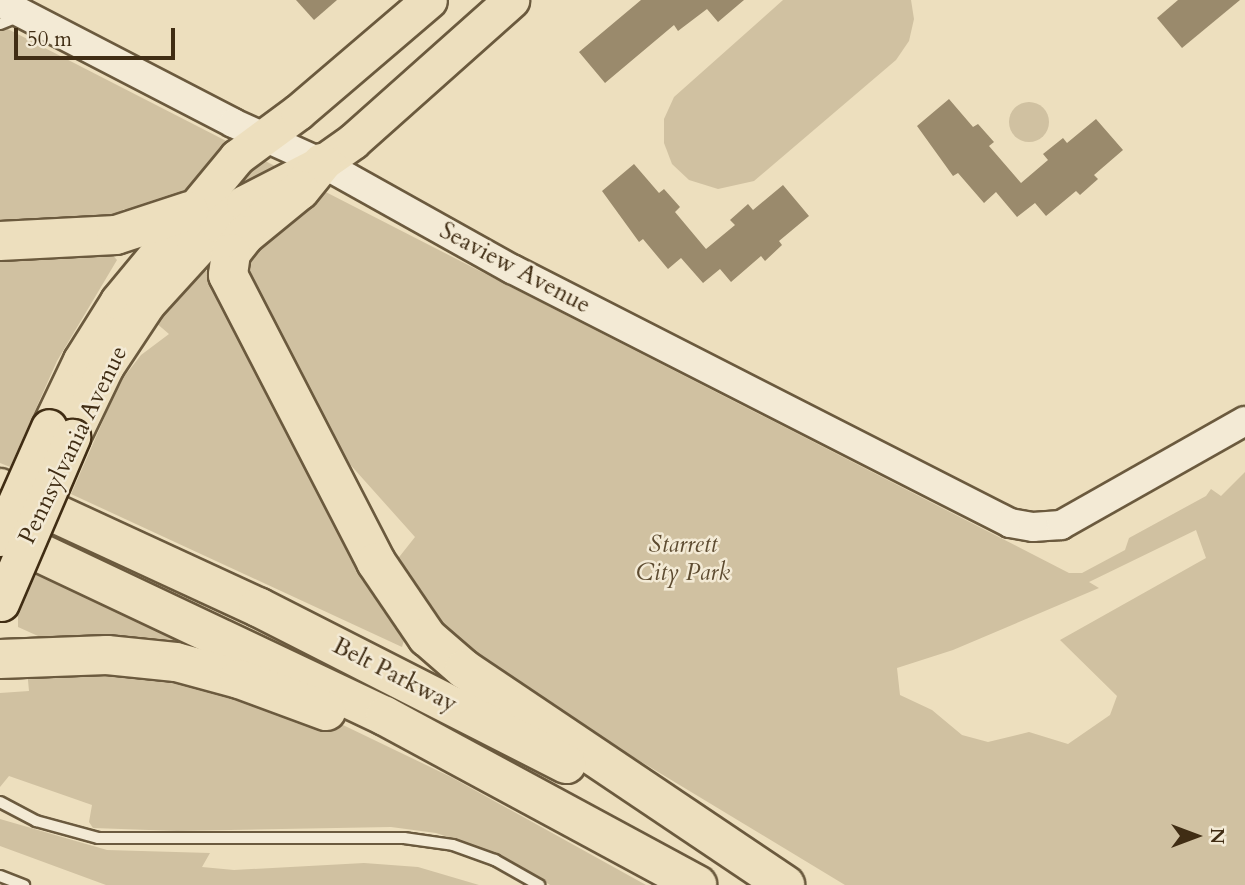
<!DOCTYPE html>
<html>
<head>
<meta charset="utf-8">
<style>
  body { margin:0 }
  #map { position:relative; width:1245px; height:885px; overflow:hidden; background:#eddfbe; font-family:Cardo,serif }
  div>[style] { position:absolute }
  .green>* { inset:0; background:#d0c1a1 }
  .round { border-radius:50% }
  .building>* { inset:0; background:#9a8a6c }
  .roads { filter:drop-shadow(2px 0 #6b5a3e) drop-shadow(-2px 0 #6b5a3e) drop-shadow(0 2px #6b5a3e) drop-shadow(0 -2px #6b5a3e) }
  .service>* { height:10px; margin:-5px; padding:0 5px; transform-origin:5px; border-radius:5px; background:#f3ead5 }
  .tertiary>* { height:28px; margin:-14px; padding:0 14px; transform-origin:14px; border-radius:14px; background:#f3ead5 }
  .primary>* { height:35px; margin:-17.5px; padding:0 17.5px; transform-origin:17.5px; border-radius:17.5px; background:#eddfbe }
  .motorway>* { height:38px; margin:-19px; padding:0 19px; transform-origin:19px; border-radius:19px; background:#eddfbe }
  .bridges { filter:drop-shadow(2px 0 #402d14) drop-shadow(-2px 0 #402d14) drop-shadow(0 2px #402d14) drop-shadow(0 -2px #402d14) }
  .primary-bridge>* { height:35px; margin:-17.5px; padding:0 17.5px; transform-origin:17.5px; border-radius:17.5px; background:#eddfbe }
  span { translate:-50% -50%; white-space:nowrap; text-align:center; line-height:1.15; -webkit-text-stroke:5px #f3ead5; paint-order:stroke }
  .street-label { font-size:24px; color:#402d14 }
  .park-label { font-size:24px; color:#5d4b30; font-style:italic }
  .north { position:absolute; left:1161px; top:801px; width:70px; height:70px; -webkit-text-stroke:5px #f3ead5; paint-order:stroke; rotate:90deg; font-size:19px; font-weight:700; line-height:28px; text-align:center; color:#402d14 }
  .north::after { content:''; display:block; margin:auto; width:24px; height:32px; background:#402d14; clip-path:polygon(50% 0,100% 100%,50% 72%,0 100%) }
  .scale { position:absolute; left:14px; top:28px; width:161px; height:32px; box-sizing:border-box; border:4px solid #402d14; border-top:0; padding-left:9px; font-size:21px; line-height:24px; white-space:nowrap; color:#402d14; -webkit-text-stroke:5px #f3ead5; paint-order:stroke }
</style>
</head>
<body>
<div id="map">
  <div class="green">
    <i style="clip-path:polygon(783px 0,911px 0,914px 19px,909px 41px,896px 60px,754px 181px,718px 189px,689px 180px,672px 164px,664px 143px,664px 119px,674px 97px)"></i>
    <i style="clip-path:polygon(evenodd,0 25px,1069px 573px,1082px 573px,1125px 550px,1129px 538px,1206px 496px,1211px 489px,1221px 496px,1245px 472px,1245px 885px,845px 885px,481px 665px,442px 624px,396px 561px,415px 537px,347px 461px,306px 393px,246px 272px,124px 209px,111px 220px,0 221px,0 25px,1196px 530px,1206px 558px,1060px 640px,1117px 696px,1110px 715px,1068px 744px,1029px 732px,988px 742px,962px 735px,932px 710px,900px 695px,897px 668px,953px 650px,1099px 588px,1089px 582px,1196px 530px)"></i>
    <i class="round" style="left:1009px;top:102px;width:40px;height:40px"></i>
    <i style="clip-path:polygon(109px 251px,117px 260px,57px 361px,10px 467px,0 463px,0 252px)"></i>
    <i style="clip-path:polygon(209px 270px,408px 627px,402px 647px,71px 494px,120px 382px,141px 355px,169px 334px,155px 322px,198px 274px)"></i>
    <i style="clip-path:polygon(39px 564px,218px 649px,40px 645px,38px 636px,18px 627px,18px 611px)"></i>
    <i style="clip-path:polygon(88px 666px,250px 691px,343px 725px,451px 777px,646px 885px,550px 885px,501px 855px,436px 833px,391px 827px,177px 831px,93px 828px,89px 822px,92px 805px,9px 776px,0 787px,0 693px,29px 691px,27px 670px)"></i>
    <i style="clip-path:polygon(0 819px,107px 850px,210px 853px,202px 867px,234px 870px,364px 863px,418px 867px,479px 885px,106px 885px,0 846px)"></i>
  </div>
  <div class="building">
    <i style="clip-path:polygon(296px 0,337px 0,314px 20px)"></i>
    <i style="clip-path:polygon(641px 0,744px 0,718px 22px,707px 9px,678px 31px,674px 25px,605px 83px,579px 52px)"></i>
    <i style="clip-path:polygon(1178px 0,1240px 0,1182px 48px,1157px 18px)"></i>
    <i style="clip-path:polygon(949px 99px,973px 127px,978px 124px,994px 142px,989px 146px,1021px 183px,1048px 160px,1043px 154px,1063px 138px,1067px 143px,1096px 119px,1123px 150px,1094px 175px,1098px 179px,1080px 195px,1076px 191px,1046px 216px,1035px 203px,1017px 217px,996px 192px,984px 203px,958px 173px,953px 176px,917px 126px)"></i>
    <i style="clip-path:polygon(634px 164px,659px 193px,664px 189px,680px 207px,675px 212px,706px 249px,735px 225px,730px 220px,748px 204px,753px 210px,783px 185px,809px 216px,779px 241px,782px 245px,765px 261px,761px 256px,731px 282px,720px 269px,703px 283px,681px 258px,668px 269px,643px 239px,639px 242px,602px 191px)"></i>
  </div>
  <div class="roads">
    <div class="service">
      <i style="left:0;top:24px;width:22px;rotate:-22deg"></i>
      <i style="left:0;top:802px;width:41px;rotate:27.8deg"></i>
      <i style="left:36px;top:821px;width:64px;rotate:15.3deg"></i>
      <i style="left:98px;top:838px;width:306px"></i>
      <i style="left:404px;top:838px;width:49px;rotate:8.1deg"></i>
      <i style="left:453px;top:845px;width:45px;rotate:19.7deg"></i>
      <i style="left:495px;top:860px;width:51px;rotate:29.6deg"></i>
      <i style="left:0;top:876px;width:26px;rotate:21deg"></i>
    </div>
    <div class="tertiary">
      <i style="left:0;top:2px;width:263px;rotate:27.4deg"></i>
      <i style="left:233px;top:123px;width:98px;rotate:24.2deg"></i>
      <i style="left:322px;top:163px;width:218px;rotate:29.2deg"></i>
      <i style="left:512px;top:269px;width:559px;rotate:27.02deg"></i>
      <i style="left:1010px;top:523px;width:23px;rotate:10deg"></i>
      <i style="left:1033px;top:527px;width:28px;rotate:-4deg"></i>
      <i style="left:1061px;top:525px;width:211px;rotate:-29.5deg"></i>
    </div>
    <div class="primary">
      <i style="left:49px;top:427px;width:74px;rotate:-64.5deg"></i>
      <i style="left:81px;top:360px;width:70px;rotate:-57.9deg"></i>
      <i style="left:118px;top:301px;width:187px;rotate:-50.4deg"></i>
      <i style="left:237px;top:157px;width:76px;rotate:-36.4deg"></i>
      <i style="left:298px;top:112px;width:172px;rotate:-40.5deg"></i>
      <i style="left:72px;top:437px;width:79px;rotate:-64.4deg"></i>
      <i style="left:106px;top:366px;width:74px;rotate:-56.5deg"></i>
      <i style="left:147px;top:304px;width:107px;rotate:-47.7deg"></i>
      <i style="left:219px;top:225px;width:33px;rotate:-41deg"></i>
      <i style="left:244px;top:203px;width:88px;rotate:-27.1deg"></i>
      <i style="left:322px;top:163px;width:38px;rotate:-35deg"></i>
      <i style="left:353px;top:141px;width:212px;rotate:-41.7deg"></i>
    </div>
    <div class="motorway">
      <i style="left:322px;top:163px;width:35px;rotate:129deg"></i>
      <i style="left:300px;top:190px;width:71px;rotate:140.7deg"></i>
      <i style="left:245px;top:235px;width:23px;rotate:128deg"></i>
      <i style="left:231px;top:253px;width:22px;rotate:98deg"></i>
      <i style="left:228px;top:275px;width:323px;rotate:62.7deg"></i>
      <i style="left:376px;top:562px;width:91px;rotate:55.8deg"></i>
      <i style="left:427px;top:637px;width:49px;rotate:40.9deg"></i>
      <i style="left:464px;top:669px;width:387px;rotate:33.9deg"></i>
      <i style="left:0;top:241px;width:116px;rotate:-3deg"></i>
      <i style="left:116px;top:235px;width:77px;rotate:-18.2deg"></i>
      <i style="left:0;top:488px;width:284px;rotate:24.8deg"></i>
      <i style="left:258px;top:607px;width:346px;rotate:27deg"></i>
      <i style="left:0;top:534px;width:426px;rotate:25.3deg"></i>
      <i style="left:385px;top:716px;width:355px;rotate:28.4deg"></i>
      <i style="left:0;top:659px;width:107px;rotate:-2.1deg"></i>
      <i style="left:107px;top:655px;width:69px;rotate:5.8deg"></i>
      <i style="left:176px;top:662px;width:65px;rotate:15.1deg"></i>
      <i style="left:239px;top:679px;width:93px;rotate:20.2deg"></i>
    </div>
  </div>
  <div class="bridges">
    <div class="primary-bridge">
      <i style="left:0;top:538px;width:121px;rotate:-66.2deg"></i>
      <i style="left:1px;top:603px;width:181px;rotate:-66.8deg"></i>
    </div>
  </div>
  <div class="street-label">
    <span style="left:515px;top:268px;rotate:28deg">Seaview Avenue</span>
    <span style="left:73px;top:445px;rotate:-64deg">Pennsylvania Avenue</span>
    <span style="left:395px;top:675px;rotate:27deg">Belt Parkway</span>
  </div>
  <div class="park-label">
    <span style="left:683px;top:559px">Starrett<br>City Park</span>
  </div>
  <div class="north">N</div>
  <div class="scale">50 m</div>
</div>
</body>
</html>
